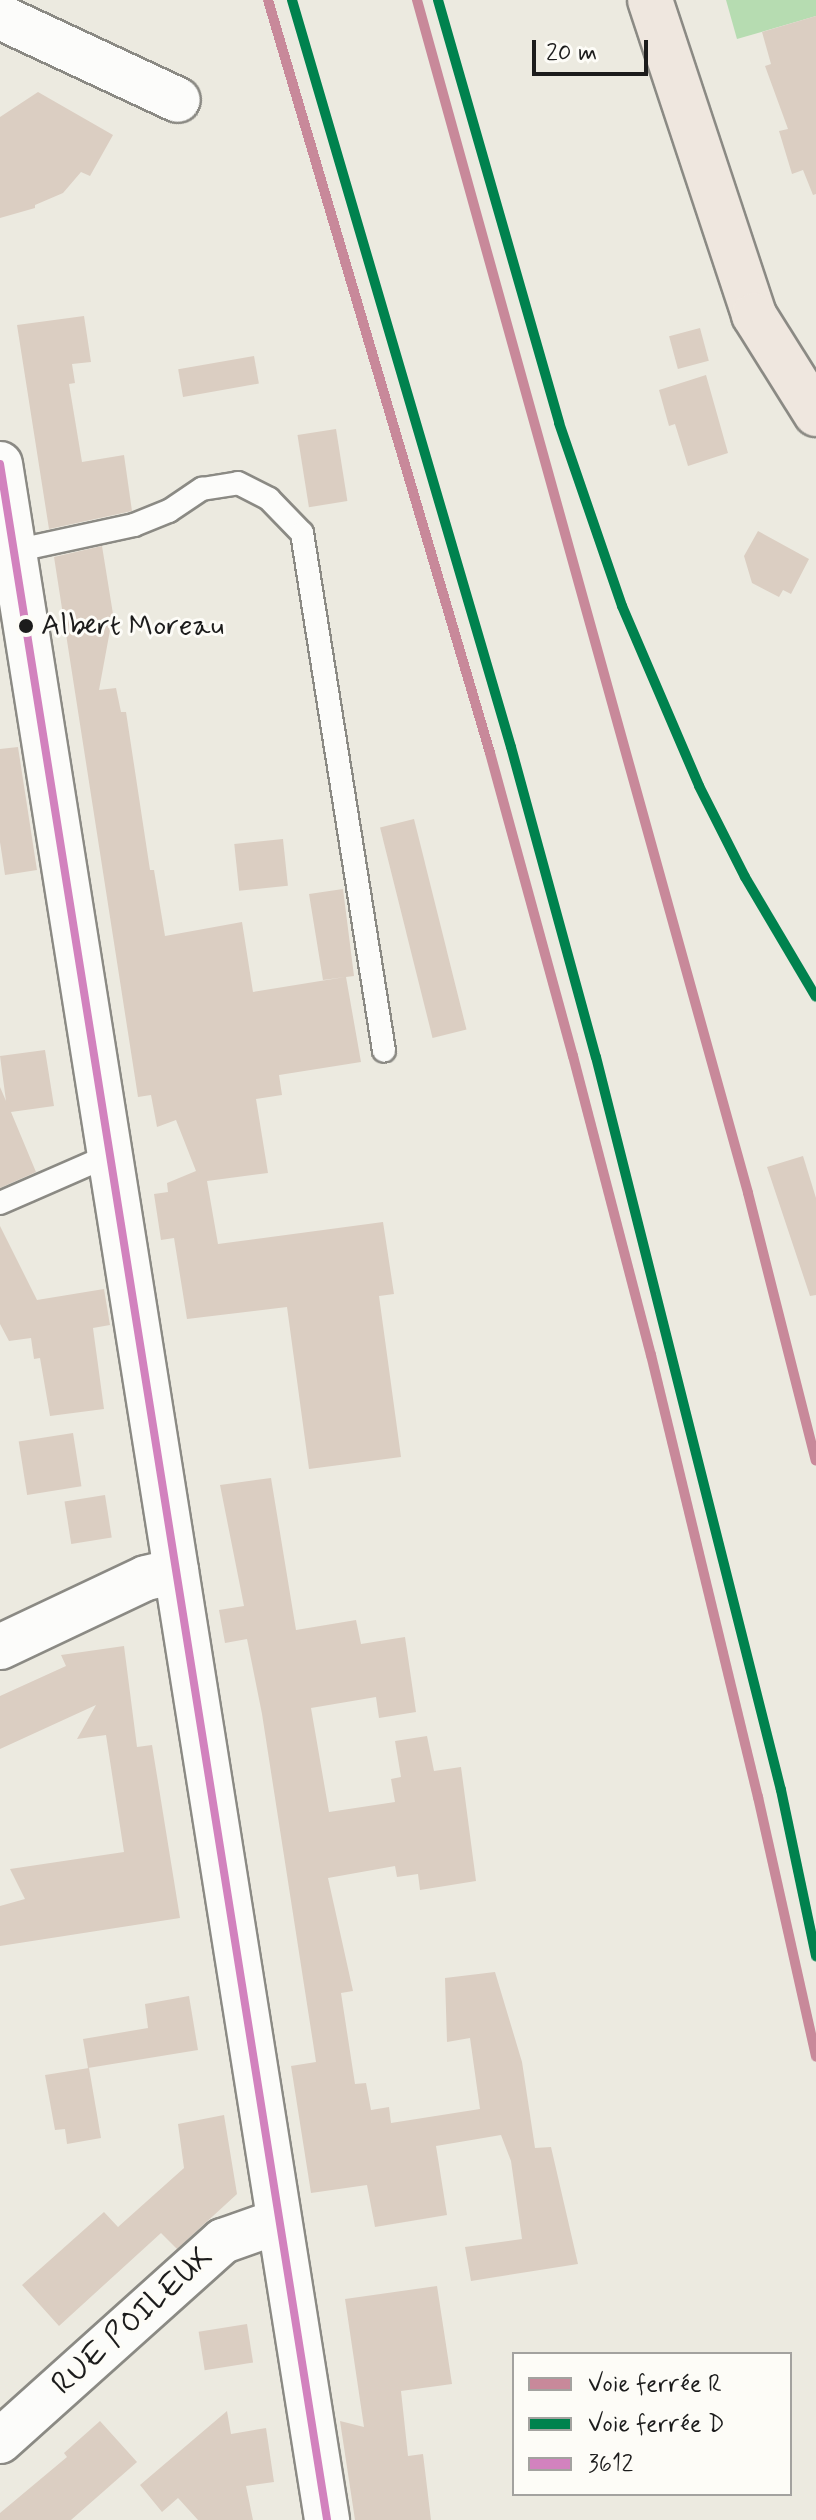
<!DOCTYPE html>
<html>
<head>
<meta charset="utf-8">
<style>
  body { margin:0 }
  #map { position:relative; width:816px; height:2520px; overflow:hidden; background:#eceae0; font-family:Mynerve,sans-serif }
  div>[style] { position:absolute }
  .green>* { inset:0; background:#b6dcb1 }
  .building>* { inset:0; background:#dbcec2; transform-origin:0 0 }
  .roads { filter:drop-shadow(2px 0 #8b8a84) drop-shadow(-2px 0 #8b8a84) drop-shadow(0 2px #8b8a84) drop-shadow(0 -2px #8b8a84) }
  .lane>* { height:22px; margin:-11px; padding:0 11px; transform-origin:11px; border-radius:11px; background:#fcfcfa }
  .street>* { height:44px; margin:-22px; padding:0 22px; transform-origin:22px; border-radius:22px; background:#fcfcfa }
  .primary>* { height:44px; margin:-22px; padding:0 22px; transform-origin:22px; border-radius:22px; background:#efe7df }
  .bus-1>* { height:8px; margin:-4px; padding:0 4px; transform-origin:4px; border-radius:4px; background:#d282be }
  .rail-1>* { height:10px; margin:-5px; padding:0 5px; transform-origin:5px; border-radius:5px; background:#c8899a }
  .rail-2>* { height:10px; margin:-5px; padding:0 5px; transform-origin:5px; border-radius:5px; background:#00824e }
  .dots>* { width:22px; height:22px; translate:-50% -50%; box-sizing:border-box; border:4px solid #fdfcf7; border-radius:50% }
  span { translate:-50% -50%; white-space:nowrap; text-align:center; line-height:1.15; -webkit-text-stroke:6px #fdfcf7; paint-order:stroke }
  .bus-label { font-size:30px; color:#1c1c1c }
  .left { translate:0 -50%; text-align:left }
  .street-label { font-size:32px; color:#1c1c1c }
  .legend { position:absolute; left:512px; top:2352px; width:280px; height:144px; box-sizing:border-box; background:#fdfcf7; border:2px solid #a3a29f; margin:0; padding:10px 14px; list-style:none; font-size:24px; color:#1c1c1c }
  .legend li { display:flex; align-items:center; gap:16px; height:40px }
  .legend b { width:40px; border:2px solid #a3a29f }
  .scale { position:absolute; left:532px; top:40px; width:116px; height:36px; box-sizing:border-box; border:4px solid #1c1c1c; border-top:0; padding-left:10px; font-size:24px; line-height:28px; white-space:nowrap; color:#1c1c1c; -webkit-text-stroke:6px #fdfcf7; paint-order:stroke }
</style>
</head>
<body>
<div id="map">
  <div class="green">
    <i style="clip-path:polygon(726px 0,816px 0,816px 16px,737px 39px)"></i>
  </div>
  <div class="building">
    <i style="clip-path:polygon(816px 16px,816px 194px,813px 195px,803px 170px,792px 174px,779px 131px,788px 129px,765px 66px,771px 64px,762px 32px)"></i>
    <i style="clip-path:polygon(38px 92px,113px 135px,90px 176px,81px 172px,63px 193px,35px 205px,35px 208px,0 218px,0 117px)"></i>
    <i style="clip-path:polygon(84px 316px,91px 362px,72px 364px,75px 383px,69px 384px,82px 462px,124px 455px,132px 511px,49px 529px,17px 325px)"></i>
    <i style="left:700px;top:328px;width:34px;height:32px;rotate:75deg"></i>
    <i style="left:254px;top:356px;width:28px;height:77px;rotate:80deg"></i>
    <i style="clip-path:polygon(706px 375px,728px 453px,688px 466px,675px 424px,669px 426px,659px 390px)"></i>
    <i style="left:336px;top:429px;width:73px;height:39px;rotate:81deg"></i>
    <i style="clip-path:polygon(758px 531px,809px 559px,791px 594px,783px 590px,779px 597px,752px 583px,744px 556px)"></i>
    <i style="clip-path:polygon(102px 546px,113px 614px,99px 690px,116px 688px,121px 712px,126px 712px,150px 870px,154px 870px,165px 936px,242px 922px,253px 992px,345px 977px,323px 980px,309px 894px,343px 889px,354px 976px,346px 977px,361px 1062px,279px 1075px,282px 1095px,256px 1099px,268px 1173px,207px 1181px,218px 1244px,383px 1222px,394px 1294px,379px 1296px,401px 1457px,309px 1469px,287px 1307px,187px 1319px,174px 1238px,161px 1240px,154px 1194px,168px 1192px,167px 1183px,196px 1171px,176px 1120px,157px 1127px,151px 1095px,138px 1097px,54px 557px)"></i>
    <i style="clip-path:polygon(18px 747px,37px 870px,5px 875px,0 842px,0 749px)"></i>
    <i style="left:414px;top:819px;width:217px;height:35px;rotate:76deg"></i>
    <i style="left:283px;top:839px;width:47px;height:49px;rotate:84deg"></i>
    <i style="clip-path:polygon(45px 1050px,54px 1106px,11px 1112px,36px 1172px,0 1188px,0 1087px,6px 1101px,0 1056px)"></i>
    <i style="clip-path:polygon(803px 1156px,816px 1198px,816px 1295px,810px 1296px,767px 1167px)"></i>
    <i style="clip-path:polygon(0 1226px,37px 1300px,104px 1289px,110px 1325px,93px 1328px,104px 1409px,50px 1416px,40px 1358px,34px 1359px,31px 1338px,9px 1341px,0 1324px)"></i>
    <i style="left:73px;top:1433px;width:54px;height:55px;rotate:81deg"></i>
    <i style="clip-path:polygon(271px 1478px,296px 1630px,356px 1620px,361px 1644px,405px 1637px,416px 1712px,379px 1718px,376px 1697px,311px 1708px,329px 1812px,395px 1802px,391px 1779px,401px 1777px,395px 1741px,427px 1736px,434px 1771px,461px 1767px,476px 1881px,420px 1890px,418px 1874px,397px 1877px,395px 1866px,328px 1878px,353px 1991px,341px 1993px,355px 2084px,366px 2083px,371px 2110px,389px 2107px,391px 2123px,480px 2109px,470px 2038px,447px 2042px,445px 1978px,495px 1972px,522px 2062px,535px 2148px,551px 2147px,578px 2264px,471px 2281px,465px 2247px,522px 2239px,511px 2161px,501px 2135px,436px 2146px,447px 2215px,375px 2227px,367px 2185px,311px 2193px,291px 2066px,316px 2062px,262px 1714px,247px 1639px,225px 1643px,219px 1610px,244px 1606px,220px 1485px)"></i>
    <i style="left:105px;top:1495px;width:43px;height:41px;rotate:81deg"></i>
    <i style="clip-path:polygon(124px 1646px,137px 1747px,152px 1745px,180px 1918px,0 1946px,0 1906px,25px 1899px,10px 1869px,124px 1852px,106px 1735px,77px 1739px,96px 1705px,0 1749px,0 1696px,66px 1666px,61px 1655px)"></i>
    <i style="clip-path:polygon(189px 1996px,198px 2050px,88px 2068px,83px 2039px,148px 2028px,145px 2004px)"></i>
    <i style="clip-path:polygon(89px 2068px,101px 2138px,67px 2144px,65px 2129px,55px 2130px,45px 2075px)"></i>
    <i style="clip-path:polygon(224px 2115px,237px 2194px,177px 2249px,161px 2233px,59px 2326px,22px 2285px,104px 2212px,118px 2227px,184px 2168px,178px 2124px)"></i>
    <i style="clip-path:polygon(437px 2286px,452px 2384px,401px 2391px,408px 2456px,423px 2454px,431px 2520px,355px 2520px,340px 2421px,364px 2427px,345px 2299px)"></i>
    <i style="left:247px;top:2324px;width:39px;height:49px;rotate:81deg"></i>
    <i style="clip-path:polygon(227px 2411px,231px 2434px,266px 2428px,274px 2482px,246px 2486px,253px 2520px,198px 2520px,178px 2498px,162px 2512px,140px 2485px)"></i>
    <i style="clip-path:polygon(100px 2421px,137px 2462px,71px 2520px,0 2520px,0 2513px,67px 2457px,64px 2453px)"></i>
  </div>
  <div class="roads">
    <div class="lane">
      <i style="left:14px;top:551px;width:123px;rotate:-12.2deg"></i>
      <i style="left:134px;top:525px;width:38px;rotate:-22deg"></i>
      <i style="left:169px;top:511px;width:40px;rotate:-34deg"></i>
      <i style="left:202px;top:489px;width:36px;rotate:-9deg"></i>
      <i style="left:238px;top:483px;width:35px;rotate:27deg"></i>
      <i style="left:269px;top:499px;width:47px;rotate:45.9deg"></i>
      <i style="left:302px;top:533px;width:524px;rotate:81deg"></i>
      <i style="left:0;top:1203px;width:120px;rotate:-23.6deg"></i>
    </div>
    <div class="street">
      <i style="left:0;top:17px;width:196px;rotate:25deg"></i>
      <i style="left:0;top:464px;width:2082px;rotate:80.96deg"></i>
      <i style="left:0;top:1647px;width:161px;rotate:-25.3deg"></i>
      <i style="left:146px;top:1578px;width:31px;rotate:-13deg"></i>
      <i style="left:0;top:2441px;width:300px;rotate:-41.9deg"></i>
      <i style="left:223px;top:2241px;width:57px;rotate:-19.4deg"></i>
    </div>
    <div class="primary">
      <i style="left:650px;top:0;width:332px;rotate:71.7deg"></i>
      <i style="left:754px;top:315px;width:117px;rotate:57.9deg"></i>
    </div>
  </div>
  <div class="bus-1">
    <i style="left:0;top:464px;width:2082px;rotate:80.96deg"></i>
  </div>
  <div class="rail-1">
    <i style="left:268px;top:0;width:785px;rotate:73.57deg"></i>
    <i style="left:490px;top:753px;width:314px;rotate:74.7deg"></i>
    <i style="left:573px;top:1056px;width:309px;rotate:75.4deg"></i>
    <i style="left:651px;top:1355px;width:455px;rotate:76.4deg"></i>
    <i style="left:758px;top:1797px;width:266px;rotate:77.4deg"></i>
    <i style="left:417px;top:0;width:1238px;rotate:74.49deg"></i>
    <i style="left:748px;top:1193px;width:276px;rotate:75.8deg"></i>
  </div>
  <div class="rail-2">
    <i style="left:292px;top:0;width:778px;rotate:73.66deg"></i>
    <i style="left:511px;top:747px;width:321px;rotate:74.7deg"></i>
    <i style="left:596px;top:1057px;width:756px;rotate:75.84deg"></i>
    <i style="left:781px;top:1790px;width:170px;rotate:78.1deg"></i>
    <i style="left:438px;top:0;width:440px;rotate:74deg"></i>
    <i style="left:559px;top:423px;width:194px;rotate:71deg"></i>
    <i style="left:622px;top:606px;width:196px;rotate:66.8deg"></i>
    <i style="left:699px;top:786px;width:102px;rotate:63.2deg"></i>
    <i style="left:745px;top:877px;width:139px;rotate:59.4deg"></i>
  </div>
  <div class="dots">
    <i style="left:26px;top:626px;background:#1c1c1c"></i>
  </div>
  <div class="bus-label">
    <span class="left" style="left:41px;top:626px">Albert Moreau</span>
  </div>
  <div class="street-label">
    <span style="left:133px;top:2321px;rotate:-42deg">RUE POILEUX</span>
  </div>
  <ul class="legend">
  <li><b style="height:10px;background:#c8899a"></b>Voie ferrée R</li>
  <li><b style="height:10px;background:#00824e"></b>Voie ferrée D</li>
  <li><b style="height:10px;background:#d282be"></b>3612</li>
  </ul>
  <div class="scale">20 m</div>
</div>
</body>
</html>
